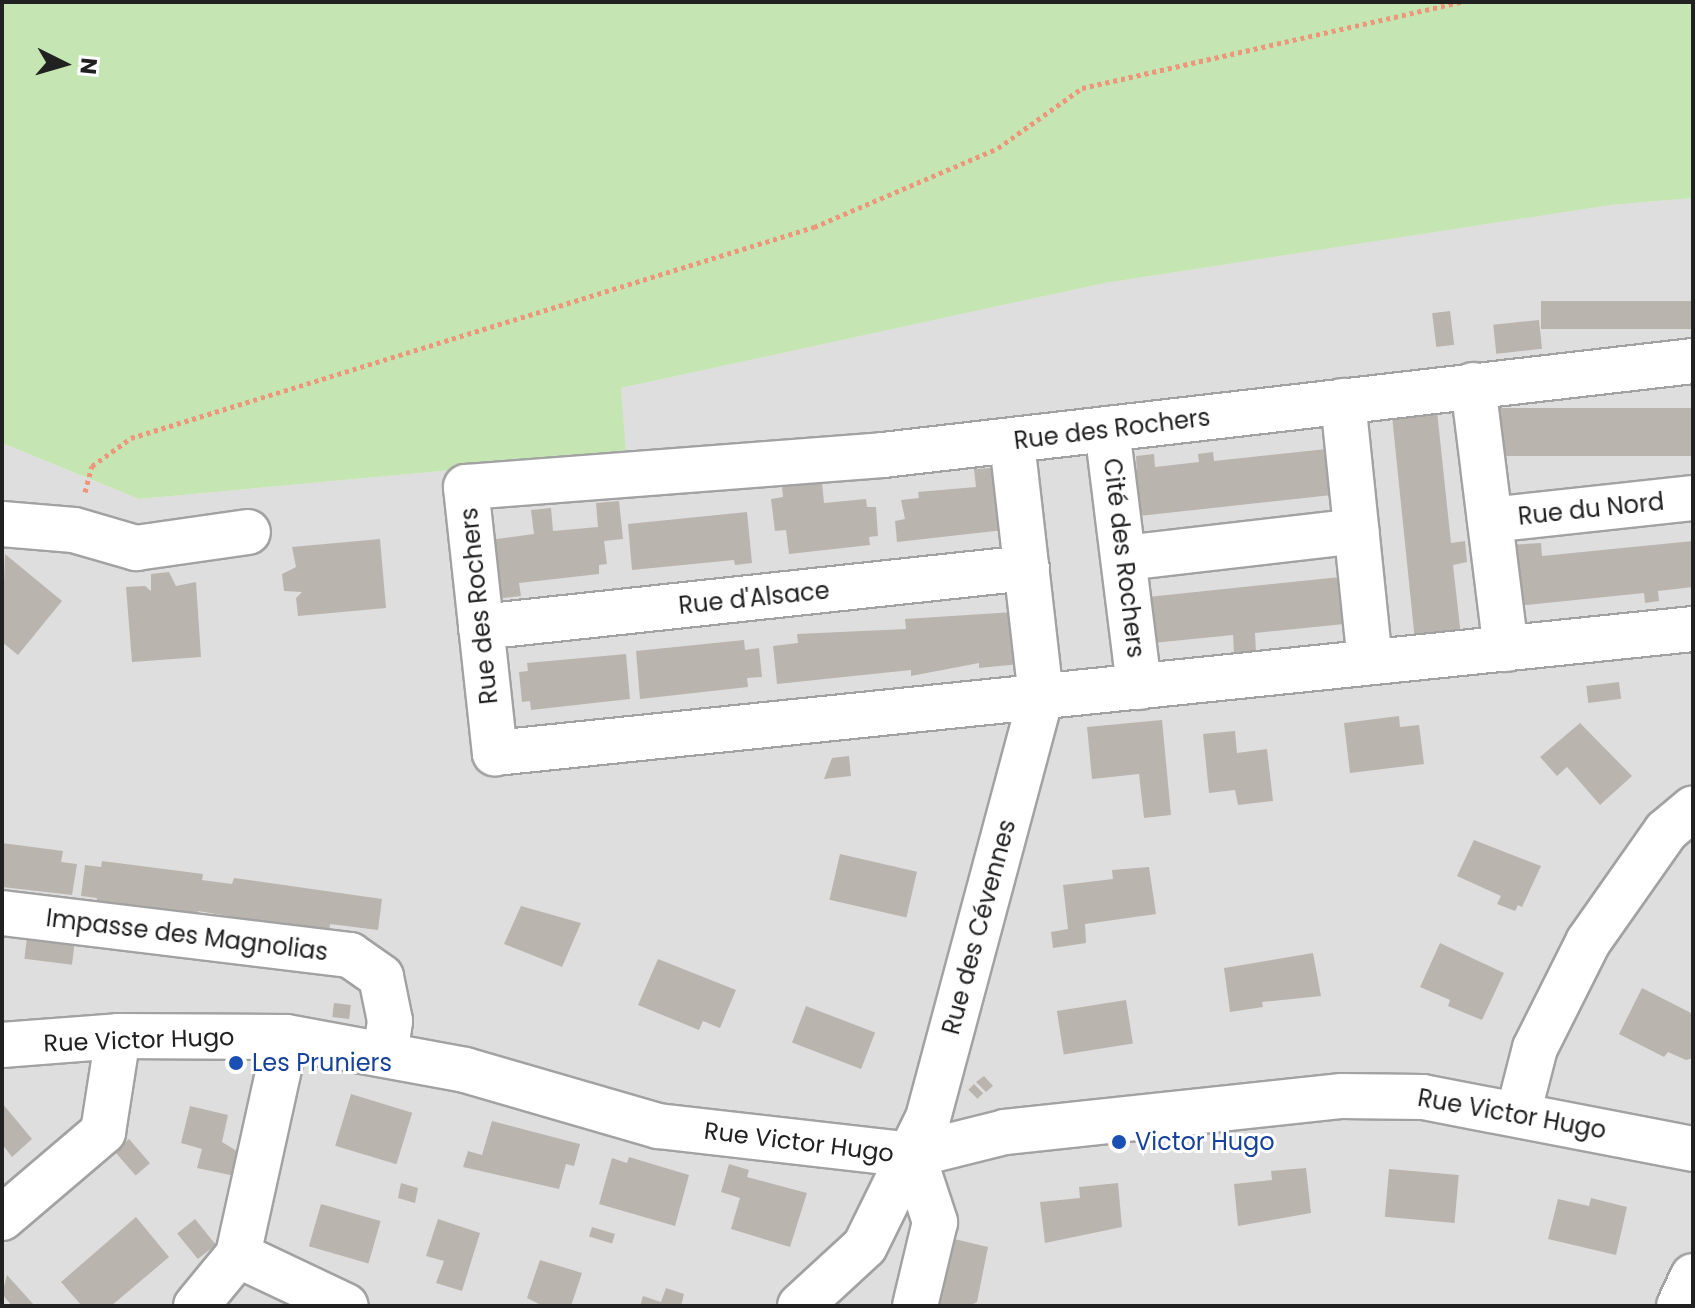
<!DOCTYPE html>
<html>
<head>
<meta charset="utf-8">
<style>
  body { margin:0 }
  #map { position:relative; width:1695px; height:1308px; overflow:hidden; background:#f0eee8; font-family:Poppins,sans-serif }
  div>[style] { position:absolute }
  .residential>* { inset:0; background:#dfdede }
  .grass>* { inset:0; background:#c5e5b3 }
  .building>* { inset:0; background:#bab4ae; transform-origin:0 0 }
  .path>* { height:5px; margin-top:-2.5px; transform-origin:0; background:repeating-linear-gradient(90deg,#ef957b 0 4px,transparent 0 8px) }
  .roads { filter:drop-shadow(2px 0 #a2a2a2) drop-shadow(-2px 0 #a2a2a2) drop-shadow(0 2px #a2a2a2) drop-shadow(0 -2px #a2a2a2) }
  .minor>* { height:44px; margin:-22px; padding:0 22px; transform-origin:22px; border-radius:22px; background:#fff }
  .dots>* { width:22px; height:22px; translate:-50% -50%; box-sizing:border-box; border:4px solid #fff; border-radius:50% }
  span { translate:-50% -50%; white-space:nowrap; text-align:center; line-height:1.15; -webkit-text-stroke:6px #fff; paint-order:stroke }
  .street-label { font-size:24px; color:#212121 }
  .transit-label { font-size:24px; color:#164399 }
  .left { translate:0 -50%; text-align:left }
  .frame { position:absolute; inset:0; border:4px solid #212121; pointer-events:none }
  .north { position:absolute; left:24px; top:24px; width:80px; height:80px; -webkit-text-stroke:6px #fff; paint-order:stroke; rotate:95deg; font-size:22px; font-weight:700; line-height:32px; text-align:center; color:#212121 }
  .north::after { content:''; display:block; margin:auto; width:28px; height:36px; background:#212121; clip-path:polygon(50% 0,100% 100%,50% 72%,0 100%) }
</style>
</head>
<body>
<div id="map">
  <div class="residential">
    <i style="clip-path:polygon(1693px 198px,1693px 1306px,2px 1306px,2px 443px,139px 499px,625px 454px,621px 388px,1105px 283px,1611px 205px)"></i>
  </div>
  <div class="grass">
    <i style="clip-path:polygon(2px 2px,1693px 2px,1693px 198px,1611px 205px,1105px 283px,621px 388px,626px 454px,139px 499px,2px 443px)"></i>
  </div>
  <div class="building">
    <i style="left:1693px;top:301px;width:28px;height:152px;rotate:90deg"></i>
    <i style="left:1450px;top:311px;width:34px;height:18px;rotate:83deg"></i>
    <i style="left:1539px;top:320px;width:29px;height:46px;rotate:84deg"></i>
    <i style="left:1693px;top:408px;width:48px;height:197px;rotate:90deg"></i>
    <i style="clip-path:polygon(1437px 411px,1451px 543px,1465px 541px,1467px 562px,1453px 565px,1461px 636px,1415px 641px,1392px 416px)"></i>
    <i style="clip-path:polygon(1336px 448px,1341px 494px,1139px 516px,1136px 456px,1154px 454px,1155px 467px,1199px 462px,1198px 454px,1213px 452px,1214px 461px)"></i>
    <i style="clip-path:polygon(992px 468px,999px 474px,1004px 530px,897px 542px,895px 521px,905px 519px,901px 500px,919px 498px,918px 492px,976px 487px,974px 469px)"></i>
    <i style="clip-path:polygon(822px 482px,824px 503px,866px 499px,867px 507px,876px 507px,878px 536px,869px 537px,870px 545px,789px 554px,786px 530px,775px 531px,771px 499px,783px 497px,782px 486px)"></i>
    <i style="clip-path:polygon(619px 501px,623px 539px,604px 541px,607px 564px,599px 565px,599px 574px,519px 583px,521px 596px,495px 599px,488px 540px,534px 534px,531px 510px,551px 508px,553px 531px,598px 527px,596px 503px)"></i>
    <i style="clip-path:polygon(747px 512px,752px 563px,735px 565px,734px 560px,632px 570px,628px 524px)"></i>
    <i style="clip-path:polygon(380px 539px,386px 608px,298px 616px,296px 598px,302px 592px,284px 591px,282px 574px,296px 567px,292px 547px)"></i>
    <i style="clip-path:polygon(1693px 541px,1693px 587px,1658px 591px,1659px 601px,1645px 603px,1644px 593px,1516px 606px,1510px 545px,1541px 543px,1542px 556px)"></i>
    <i style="clip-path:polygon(5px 554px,62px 601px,18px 655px,2px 642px)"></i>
    <i style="clip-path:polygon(169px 572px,176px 586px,196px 582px,201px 657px,132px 662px,126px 587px,145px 586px,151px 591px,151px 574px)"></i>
    <i style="clip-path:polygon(1350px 576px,1354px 623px,1255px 633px,1256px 652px,1234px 654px,1233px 635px,1153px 643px,1148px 597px)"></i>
    <i style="clip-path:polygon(1014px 612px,1020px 664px,979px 668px,979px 663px,911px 676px,911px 670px,777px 684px,773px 646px,798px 643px,797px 634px,906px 629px,905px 619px)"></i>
    <i style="clip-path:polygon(744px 640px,745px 650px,759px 648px,762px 677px,747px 678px,748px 687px,640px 699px,636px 651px)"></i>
    <i style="clip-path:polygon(626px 654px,630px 699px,531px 710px,530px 701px,522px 702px,519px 672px,528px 671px,527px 663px)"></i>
    <i style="left:1619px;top:682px;width:17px;height:33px;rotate:83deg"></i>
    <i style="clip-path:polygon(1399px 716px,1400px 727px,1419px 725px,1424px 764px,1350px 773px,1344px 723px)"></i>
    <i style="clip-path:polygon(1162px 720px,1171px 815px,1144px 818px,1139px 774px,1092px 779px,1087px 727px)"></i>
    <i style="clip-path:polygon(1580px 723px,1632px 776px,1600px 805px,1567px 767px,1557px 776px,1540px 757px)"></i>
    <i style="clip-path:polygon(1235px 731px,1237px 753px,1267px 749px,1273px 801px,1238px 805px,1235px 790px,1209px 793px,1203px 734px)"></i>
    <i style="clip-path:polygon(849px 756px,851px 776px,824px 779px,832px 758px)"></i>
    <i style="clip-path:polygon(1474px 840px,1541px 866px,1522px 907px,1518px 905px,1515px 911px,1497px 904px,1501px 896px,1457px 876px)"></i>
    <i style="clip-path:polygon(2px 843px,63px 851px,61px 862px,77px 864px,72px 895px,2px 887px)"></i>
    <i style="left:840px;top:854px;width:79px;height:47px;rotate:13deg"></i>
    <i style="clip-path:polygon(102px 861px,203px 874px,202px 880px,232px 884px,234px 878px,382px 899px,378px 930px,330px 924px,329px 935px,227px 921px,228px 916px,198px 911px,197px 917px,96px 904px,97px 898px,81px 896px,85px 865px,101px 867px)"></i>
    <i style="clip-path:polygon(1149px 867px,1156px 914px,1085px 924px,1086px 943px,1053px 948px,1051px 932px,1068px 929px,1063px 885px,1113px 879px,1112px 870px)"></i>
    <i style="clip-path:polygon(521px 906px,581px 923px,562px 967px,504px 944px)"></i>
    <i style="left:28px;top:929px;width:48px;height:30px;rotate:7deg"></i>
    <i style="clip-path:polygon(1440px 943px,1504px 973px,1482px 1020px,1448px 1006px,1450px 1000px,1420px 987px)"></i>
    <i style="clip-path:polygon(1313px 953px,1321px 996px,1262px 1002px,1263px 1007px,1230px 1012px,1224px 968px)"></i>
    <i style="clip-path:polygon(658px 959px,736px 990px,720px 1028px,703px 1021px,699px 1030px,638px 1005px)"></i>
    <i style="clip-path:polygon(1642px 988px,1693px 1014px,1693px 1058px,1686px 1060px,1668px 1052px,1664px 1057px,1619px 1034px)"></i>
    <i style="left:1126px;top:1000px;width:44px;height:70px;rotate:81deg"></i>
    <i style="left:334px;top:1003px;width:17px;height:14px;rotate:7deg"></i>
    <i style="left:806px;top:1006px;width:74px;height:39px;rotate:21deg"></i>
    <i style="clip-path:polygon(984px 1076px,993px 1086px,986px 1092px,976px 1082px)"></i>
    <i style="left:974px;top:1084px;width:13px;height:8px;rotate:45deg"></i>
    <i style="left:351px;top:1094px;width:64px;height:54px;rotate:17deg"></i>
    <i style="clip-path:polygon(2px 1103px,32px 1139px,12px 1157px,2px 1144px)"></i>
    <i style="clip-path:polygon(190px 1106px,228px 1115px,222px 1142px,240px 1153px,235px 1176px,197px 1168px,202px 1149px,181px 1143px)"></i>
    <i style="clip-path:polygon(492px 1121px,580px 1144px,574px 1166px,566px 1164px,559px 1189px,463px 1167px,468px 1151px,482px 1155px)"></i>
    <i style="left:129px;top:1139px;width:32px;height:19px;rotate:49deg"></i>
    <i style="clip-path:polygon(629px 1157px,689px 1175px,675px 1226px,599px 1204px,612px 1158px,627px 1163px)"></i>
    <i style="clip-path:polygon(729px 1164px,749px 1170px,747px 1177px,807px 1193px,790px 1247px,731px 1229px,740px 1198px,721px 1192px)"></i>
    <i style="clip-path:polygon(1306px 1168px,1311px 1213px,1238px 1226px,1234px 1184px,1272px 1180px,1271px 1171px)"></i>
    <i style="left:1389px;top:1169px;width:70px;height:48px;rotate:5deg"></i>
    <i style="clip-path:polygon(401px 1183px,418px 1188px,415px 1203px,398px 1198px)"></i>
    <i style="clip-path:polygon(1118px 1183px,1122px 1227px,1045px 1243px,1040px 1202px,1080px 1198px,1079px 1187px)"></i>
    <i style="clip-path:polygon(1591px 1198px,1627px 1207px,1616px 1255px,1548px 1239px,1558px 1199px,1589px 1206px)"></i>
    <i style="left:321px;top:1204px;width:62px;height:44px;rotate:16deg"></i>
    <i style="clip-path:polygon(136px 1217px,169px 1257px,111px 1306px,82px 1306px,61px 1282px)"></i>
    <i style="left:195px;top:1219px;width:33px;height:23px;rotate:51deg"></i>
    <i style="clip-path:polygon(438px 1219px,480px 1233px,462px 1291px,436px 1283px,444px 1261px,426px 1256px)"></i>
    <i style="left:592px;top:1227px;width:24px;height:10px;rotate:17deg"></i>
    <i style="clip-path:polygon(946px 1237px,988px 1247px,977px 1302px,969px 1306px,930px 1306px)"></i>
    <i style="clip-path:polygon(540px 1260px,582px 1273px,571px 1306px,543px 1306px,527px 1298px)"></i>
    <i style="clip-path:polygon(7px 1275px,34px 1305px,12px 1306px,2px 1294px)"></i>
    <i style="clip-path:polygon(666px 1288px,684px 1294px,681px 1306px,640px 1306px,643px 1296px,661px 1302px)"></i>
  </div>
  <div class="path">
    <i style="left:85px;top:492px;width:27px;rotate:-75deg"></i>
    <i style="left:92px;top:466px;width:48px;rotate:-35.7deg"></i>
    <i style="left:131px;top:438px;width:715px;rotate:-17.17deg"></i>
    <i style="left:814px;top:227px;width:200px;rotate:-23.2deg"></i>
    <i style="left:998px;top:148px;width:103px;rotate:-35.5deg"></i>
    <i style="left:1082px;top:88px;width:390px;rotate:-12.8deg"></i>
  </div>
  <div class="roads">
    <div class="minor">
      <i style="left:1693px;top:361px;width:815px;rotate:173.38deg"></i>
      <i style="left:883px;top:455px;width:418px;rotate:175.6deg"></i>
      <i style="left:466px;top:487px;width:268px;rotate:83.8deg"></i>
      <i style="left:495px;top:753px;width:1204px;rotate:-5.91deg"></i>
      <i style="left:1473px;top:385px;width:266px;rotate:82.9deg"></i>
      <i style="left:1343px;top:401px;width:262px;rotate:84.1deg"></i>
      <i style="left:1107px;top:429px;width:260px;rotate:82.9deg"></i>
      <i style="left:1490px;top:520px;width:204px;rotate:-6.2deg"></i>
      <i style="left:2px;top:524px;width:72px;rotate:4.8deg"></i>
      <i style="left:74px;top:530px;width:65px;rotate:16.2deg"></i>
      <i style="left:136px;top:548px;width:113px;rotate:-8.1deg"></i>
      <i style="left:1124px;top:558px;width:234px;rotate:-6.6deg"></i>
      <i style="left:481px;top:627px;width:549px;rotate:-6.17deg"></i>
      <i style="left:2px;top:913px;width:351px;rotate:6.9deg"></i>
      <i style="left:350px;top:955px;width:38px;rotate:35deg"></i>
      <i style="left:381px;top:977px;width:45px;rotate:78.4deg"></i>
      <i style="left:390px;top:1021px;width:34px;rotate:98deg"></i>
      <i style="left:2px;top:1045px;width:116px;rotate:-4.4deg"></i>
      <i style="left:118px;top:1036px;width:168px;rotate:0.3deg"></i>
      <i style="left:286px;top:1037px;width:182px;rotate:10.4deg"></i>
      <i style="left:465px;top:1070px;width:201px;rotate:16.2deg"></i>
      <i style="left:658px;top:1126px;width:257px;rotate:6.5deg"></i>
      <i style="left:913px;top:1155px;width:95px;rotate:-14deg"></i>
      <i style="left:1005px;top:1132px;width:339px;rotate:-6.1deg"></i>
      <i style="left:1342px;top:1096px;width:81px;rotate:0.7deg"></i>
      <i style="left:1423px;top:1097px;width:275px;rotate:10.9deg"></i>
      <i style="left:1518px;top:1114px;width:68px;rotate:-75.6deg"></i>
      <i style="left:1535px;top:1048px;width:119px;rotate:-63.4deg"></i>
      <i style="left:1588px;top:942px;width:136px;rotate:-54.9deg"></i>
      <i style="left:1666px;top:831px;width:35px;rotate:-40deg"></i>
      <i style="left:913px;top:1155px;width:71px;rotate:71.8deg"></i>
      <i style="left:935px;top:1222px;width:86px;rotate:103.4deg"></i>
      <i style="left:2px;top:1218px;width:133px;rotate:-40.4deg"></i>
      <i style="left:103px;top:1132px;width:97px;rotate:-81.1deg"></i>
      <i style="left:238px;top:1255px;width:119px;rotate:25.3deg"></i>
      <i style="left:196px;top:1306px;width:66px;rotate:-50.5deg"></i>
      <i style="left:238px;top:1255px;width:223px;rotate:-77.6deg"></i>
      <i style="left:800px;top:1306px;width:88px;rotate:-42.7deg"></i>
      <i style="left:865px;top:1246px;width:143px;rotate:-63.8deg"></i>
      <i style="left:928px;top:1118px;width:436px;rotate:-75deg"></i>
      <i style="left:1041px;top:697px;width:258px;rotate:-96.5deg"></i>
      <i style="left:1679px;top:1306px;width:33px;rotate:-65deg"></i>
    </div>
  </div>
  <div class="dots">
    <i style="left:236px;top:1063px;background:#1a4fb4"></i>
    <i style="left:1119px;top:1142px;background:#1a4fb4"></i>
  </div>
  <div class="street-label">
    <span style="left:1112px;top:429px;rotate:-7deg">Rue des Rochers</span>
    <span style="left:1591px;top:509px;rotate:-6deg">Rue du Nord</span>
    <span style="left:1124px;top:558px;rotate:83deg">Cité des Rochers</span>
    <span style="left:754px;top:598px;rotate:-6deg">Rue d'Alsace</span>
    <span style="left:479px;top:606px;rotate:-96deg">Rue des Rochers</span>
    <span style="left:979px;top:927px;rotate:-75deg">Rue des Cévennes</span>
    <span style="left:187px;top:935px;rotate:7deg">Impasse des Magnolias</span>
    <span style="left:139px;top:1040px;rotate:-2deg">Rue Victor Hugo</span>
    <span style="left:1512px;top:1114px;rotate:10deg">Rue Victor Hugo</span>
    <span style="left:799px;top:1142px;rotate:7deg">Rue Victor Hugo</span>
  </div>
  <div class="transit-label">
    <span class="left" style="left:252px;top:1063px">Les Pruniers</span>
    <span class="left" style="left:1135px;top:1142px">Victor Hugo</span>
  </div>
  <div class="frame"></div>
  <div class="north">N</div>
</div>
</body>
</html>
